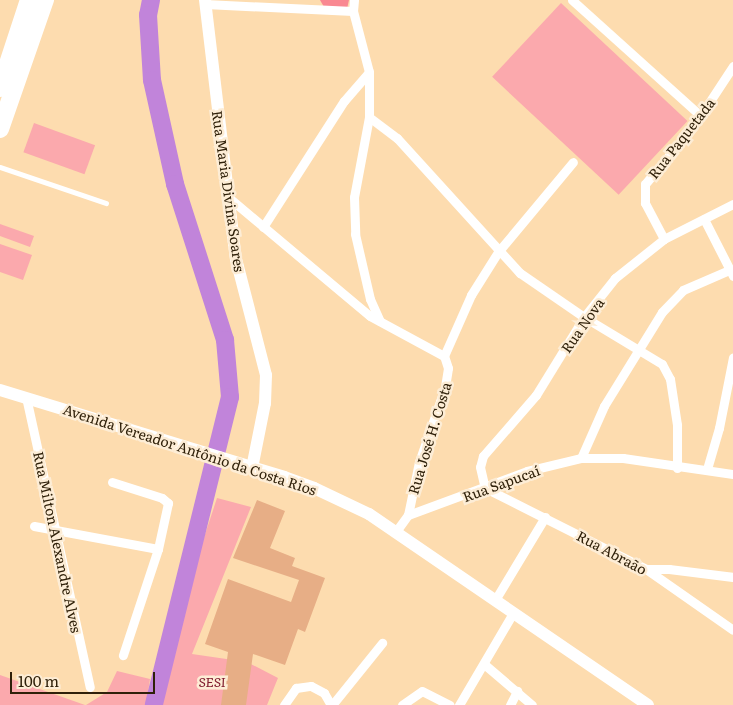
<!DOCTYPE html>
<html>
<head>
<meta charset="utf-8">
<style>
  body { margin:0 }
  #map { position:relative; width:733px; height:705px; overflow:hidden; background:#fddcaf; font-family:Literata,serif }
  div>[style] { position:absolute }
  .green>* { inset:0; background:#fba9ad; transform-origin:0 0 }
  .forest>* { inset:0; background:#f98891 }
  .river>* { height:18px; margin:-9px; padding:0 9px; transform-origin:9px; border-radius:9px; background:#c184da }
  .building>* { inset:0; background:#e7ae86 }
  .lane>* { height:4.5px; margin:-2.25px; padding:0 2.25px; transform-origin:2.25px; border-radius:2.25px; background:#fff }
  .street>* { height:9px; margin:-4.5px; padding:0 4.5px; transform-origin:4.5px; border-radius:4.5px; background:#fff }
  .secondary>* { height:12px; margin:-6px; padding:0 6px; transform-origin:6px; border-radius:6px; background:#fff }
  .highway>* { height:18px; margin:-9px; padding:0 9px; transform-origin:9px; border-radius:9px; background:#fff }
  span { translate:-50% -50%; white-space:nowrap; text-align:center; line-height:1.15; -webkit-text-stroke:5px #fdedd6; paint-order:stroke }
  .street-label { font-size:14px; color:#2f2009 }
  .park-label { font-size:14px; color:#801d2f; font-style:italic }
  .scale { position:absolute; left:10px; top:672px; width:145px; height:22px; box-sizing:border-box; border:2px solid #2f2009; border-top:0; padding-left:6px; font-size:15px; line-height:18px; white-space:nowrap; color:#2f2009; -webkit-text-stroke:4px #fdedd6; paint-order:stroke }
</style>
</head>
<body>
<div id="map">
  <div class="green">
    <i style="left:561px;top:3px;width:173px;height:101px;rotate:43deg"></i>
    <i style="left:34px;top:123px;width:65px;height:31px;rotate:20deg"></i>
    <i style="clip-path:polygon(0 224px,34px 236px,30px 247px,0 236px)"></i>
    <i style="clip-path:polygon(0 244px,32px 255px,23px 280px,0 272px)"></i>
    <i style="clip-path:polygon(217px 498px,251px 507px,192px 654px,247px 662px,278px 678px,267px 705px,160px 705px,183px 601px)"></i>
    <i style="clip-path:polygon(117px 671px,150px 679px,146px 705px,86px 705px,107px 692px)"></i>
    <i style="clip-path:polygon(0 675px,85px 705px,0 705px)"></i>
  </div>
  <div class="forest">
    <i style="clip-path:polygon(320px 0,349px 0,347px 9px,324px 7px)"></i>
  </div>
  <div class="river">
    <i style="left:151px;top:0;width:15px;rotate:101deg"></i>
    <i style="left:148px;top:15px;width:65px;rotate:86.5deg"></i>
    <i style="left:152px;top:80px;width:107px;rotate:77.5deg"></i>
    <i style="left:175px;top:184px;width:164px;rotate:72.2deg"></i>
    <i style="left:225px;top:340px;width:57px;rotate:85deg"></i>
    <i style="left:230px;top:397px;width:317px;rotate:103.9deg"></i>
  </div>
  <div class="building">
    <i style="clip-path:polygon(257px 500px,285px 511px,270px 548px,295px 558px,292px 566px,325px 578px,305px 632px,298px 629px,285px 665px,253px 654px,246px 705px,221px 705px,228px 652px,205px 644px,228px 579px,291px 602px,299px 580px,233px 558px)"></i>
  </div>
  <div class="lane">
    <i style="left:0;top:167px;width:112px;rotate:18.8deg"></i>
  </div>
  <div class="street">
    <i style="left:354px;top:0;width:11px;rotate:95deg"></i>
    <i style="left:353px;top:11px;width:63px;rotate:75.3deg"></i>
    <i style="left:369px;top:72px;width:45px;rotate:90deg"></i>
    <i style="left:369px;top:117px;width:81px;rotate:100.6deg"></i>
    <i style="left:354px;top:197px;width:37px;rotate:88deg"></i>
    <i style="left:355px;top:234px;width:67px;rotate:77deg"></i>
    <i style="left:370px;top:299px;width:24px;rotate:66deg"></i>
    <i style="left:572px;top:0;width:173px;rotate:42deg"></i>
    <i style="left:205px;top:4px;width:148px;rotate:2.7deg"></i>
    <i style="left:369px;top:117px;width:35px;rotate:37deg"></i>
    <i style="left:397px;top:138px;width:183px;rotate:47.7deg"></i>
    <i style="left:520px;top:273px;width:78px;rotate:34.5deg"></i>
    <i style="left:584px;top:317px;width:91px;rotate:31.1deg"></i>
    <i style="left:662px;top:364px;width:17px;rotate:62deg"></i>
    <i style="left:670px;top:379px;width:47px;rotate:81.3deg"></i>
    <i style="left:677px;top:425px;width:43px;rotate:90deg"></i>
    <i style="left:228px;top:197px;width:185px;rotate:40deg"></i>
    <i style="left:370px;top:316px;width:84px;rotate:28.4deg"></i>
    <i style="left:733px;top:204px;width:77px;rotate:153.1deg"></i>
    <i style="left:664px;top:239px;width:63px;rotate:141.5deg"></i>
    <i style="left:615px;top:278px;width:50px;rotate:128.5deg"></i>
    <i style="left:584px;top:317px;width:92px;rotate:121.6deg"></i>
    <i style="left:536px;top:395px;width:81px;rotate:131deg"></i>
    <i style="left:483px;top:456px;width:11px;rotate:105deg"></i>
    <i style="left:480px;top:467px;width:22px;rotate:77deg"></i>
    <i style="left:485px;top:488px;width:180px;rotate:26.7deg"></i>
    <i style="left:646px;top:569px;width:106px;rotate:35deg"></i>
    <i style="left:704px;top:219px;width:64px;rotate:63deg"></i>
    <i style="left:263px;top:227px;width:150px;rotate:-57.3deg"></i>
    <i style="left:344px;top:101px;width:38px;rotate:-49deg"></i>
    <i style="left:664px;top:239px;width:41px;rotate:-117.8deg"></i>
    <i style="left:645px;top:203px;width:19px;rotate:-90deg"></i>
    <i style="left:645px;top:184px;width:75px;rotate:-49.9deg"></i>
    <i style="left:693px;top:127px;width:73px;rotate:-56.7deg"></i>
    <i style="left:26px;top:397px;width:297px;rotate:77.6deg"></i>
    <i style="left:581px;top:458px;width:57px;rotate:-66.1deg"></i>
    <i style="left:604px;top:406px;width:110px;rotate:-58.3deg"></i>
    <i style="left:662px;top:312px;width:30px;rotate:-46deg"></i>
    <i style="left:683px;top:290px;width:50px;rotate:-23.5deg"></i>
    <i style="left:707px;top:469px;width:43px;rotate:-73.7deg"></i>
    <i style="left:719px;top:428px;width:72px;rotate:-78.8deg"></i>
    <i style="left:112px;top:482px;width:52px;rotate:17.7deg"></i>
    <i style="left:162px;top:498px;width:8px;rotate:40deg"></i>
    <i style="left:168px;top:503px;width:47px;rotate:102.3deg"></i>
    <i style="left:158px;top:549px;width:112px;rotate:108.3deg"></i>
    <i style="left:408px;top:515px;width:54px;rotate:-78.3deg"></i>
    <i style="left:419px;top:462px;width:79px;rotate:-70.9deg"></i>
    <i style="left:445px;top:387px;width:19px;rotate:-81deg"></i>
    <i style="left:448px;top:368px;width:13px;rotate:-108deg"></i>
    <i style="left:444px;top:356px;width:67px;rotate:-66.1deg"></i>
    <i style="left:471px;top:295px;width:51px;rotate:-57.9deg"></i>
    <i style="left:498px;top:252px;width:117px;rotate:-50.2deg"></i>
    <i style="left:34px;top:526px;width:126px;rotate:10.5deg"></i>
    <i style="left:397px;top:530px;width:19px;rotate:-54deg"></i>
    <i style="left:408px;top:515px;width:127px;rotate:-20.3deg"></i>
    <i style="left:527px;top:471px;width:56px;rotate:-13.5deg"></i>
    <i style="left:581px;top:458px;width:42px"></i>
    <i style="left:623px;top:458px;width:111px;rotate:8.3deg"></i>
    <i style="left:646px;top:569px;width:23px"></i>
    <i style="left:669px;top:569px;width:64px;rotate:7.1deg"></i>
    <i style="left:495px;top:600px;width:97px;rotate:-58.9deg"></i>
    <i style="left:484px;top:664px;width:63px;rotate:40.5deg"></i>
    <i style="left:284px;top:705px;width:21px;rotate:-55deg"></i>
    <i style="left:296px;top:688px;width:15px;rotate:-8deg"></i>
    <i style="left:311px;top:686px;width:15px;rotate:28deg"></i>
    <i style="left:324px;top:693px;width:14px;rotate:60deg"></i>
    <i style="left:332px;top:705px;width:80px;rotate:-51.1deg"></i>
    <i style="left:402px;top:705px;width:24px;rotate:-35deg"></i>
    <i style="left:422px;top:691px;width:31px;rotate:27deg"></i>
    <i style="left:459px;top:705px;width:107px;rotate:-59.6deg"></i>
    <i style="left:510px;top:705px;width:16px;rotate:-63deg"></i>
  </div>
  <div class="secondary">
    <i style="left:205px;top:0;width:261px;rotate:83.2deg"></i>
    <i style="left:236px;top:259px;width:120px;rotate:75.5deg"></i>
    <i style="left:266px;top:375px;width:28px;rotate:92deg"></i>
    <i style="left:265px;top:403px;width:66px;rotate:101.3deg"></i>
    <i style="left:0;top:390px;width:297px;rotate:17deg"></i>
    <i style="left:284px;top:477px;width:32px;rotate:20deg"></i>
    <i style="left:314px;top:488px;width:61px;rotate:25.3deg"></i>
    <i style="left:369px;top:514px;width:338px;rotate:34.4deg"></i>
  </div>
  <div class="highway">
    <i style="left:0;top:88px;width:93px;rotate:-71.8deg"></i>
    <i style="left:0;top:129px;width:137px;rotate:-70.8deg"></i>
  </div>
  <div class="street-label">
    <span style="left:681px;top:138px;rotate:-52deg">Rua Paquetada</span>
    <span style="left:229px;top:191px;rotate:82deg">Rua Maria Divina Soares</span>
    <span style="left:582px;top:325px;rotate:-55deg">Rua Nova</span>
    <span style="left:429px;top:438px;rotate:-73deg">Rua José H. Costa</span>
    <span style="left:190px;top:449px;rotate:18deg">Avenida Vereador Antônio da Costa Rios</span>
    <span style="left:501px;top:483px;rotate:-20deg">Rua Sapucaí</span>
    <span style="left:58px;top:542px;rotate:78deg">Rua Milton Alexandre Alves</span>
    <span style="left:612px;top:552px;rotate:28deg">Rua Abraão</span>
  </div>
  <div class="park-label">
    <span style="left:212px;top:681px">SESI</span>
  </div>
  <div class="scale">100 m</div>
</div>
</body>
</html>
